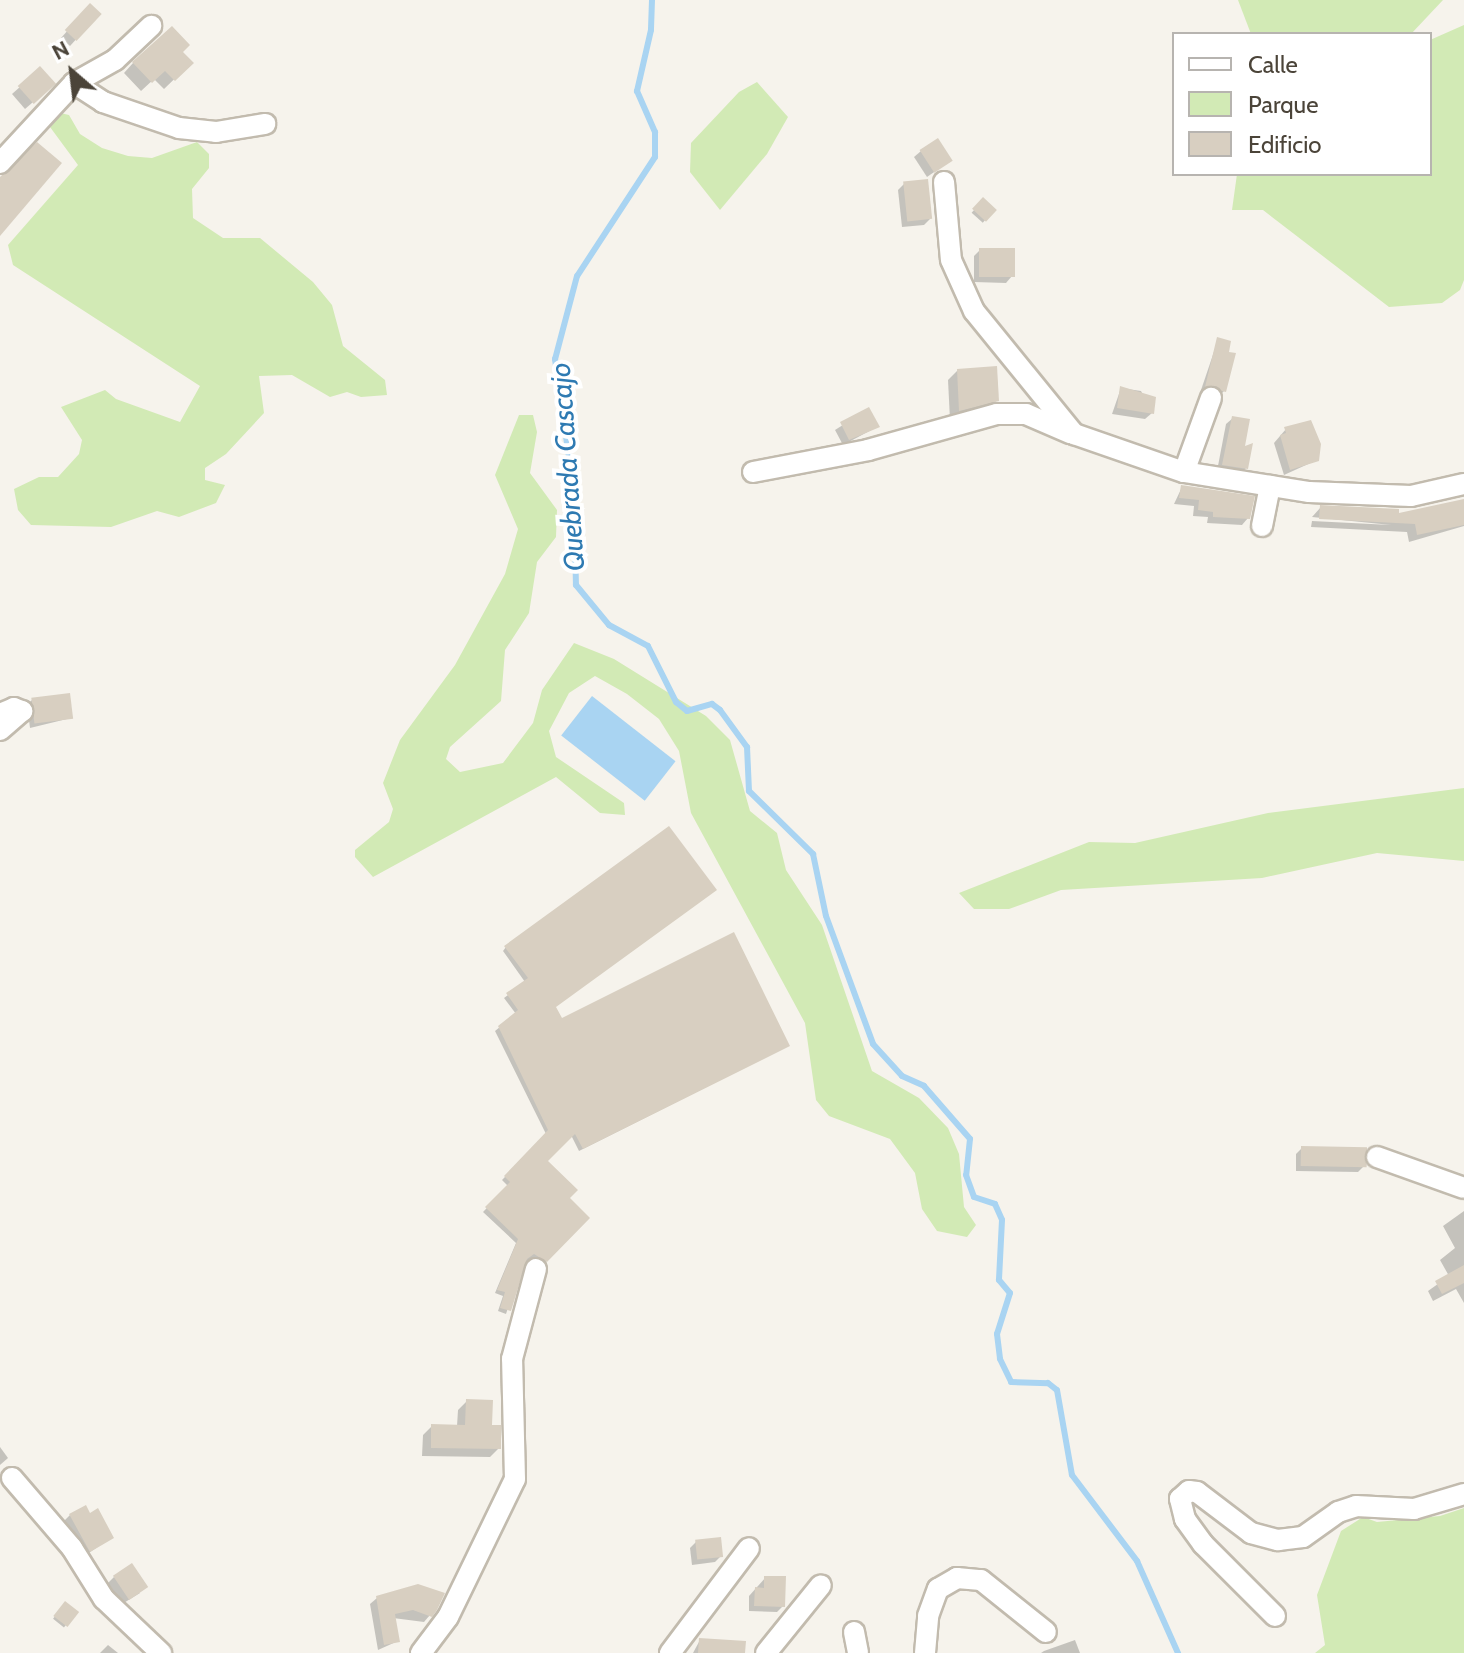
<!DOCTYPE html>
<html>
<head>
<meta charset="utf-8">
<style>
  body { margin:0 }
  #map { position:relative; width:1464px; height:1653px; overflow:hidden; background:#f6f3ec; font-family:Cabin,sans-serif }
  div>[style] { position:absolute }
  .green>* { inset:0; background:#d2eab5 }
  .water>* { inset:0; background:#a9d4f2; transform-origin:0 0 }
  .shadow>* { inset:0; background:#0003; transform-origin:0 0 }
  .stream>* { height:6px; margin:-3px; padding:0 3px; transform-origin:3px; border-radius:3px; background:#a9d4f2 }
  .building>* { inset:0; background:#d8cfc1; transform-origin:0 0 }
  .roads { filter:drop-shadow(2px 0 #c2bbae) drop-shadow(-2px 0 #c2bbae) drop-shadow(0 2px #c2bbae) drop-shadow(0 -2px #c2bbae) }
  .minor>* { height:20px; margin:-10px; padding:0 10px; transform-origin:10px; border-radius:10px; background:#fff }
  span { translate:-50% -50%; white-space:nowrap; text-align:center; line-height:1.15; -webkit-text-stroke:8px #fff; paint-order:stroke }
  .water-label { font-size:28px; color:#2e7ab2; font-style:italic }
  .legend { position:absolute; left:1172px; top:32px; width:260px; height:144px; box-sizing:border-box; background:#fff; border:2px solid #b7b4b0; margin:0; padding:10px 14px; list-style:none; font-size:24px; color:#4b4439 }
  .legend li { display:flex; align-items:center; gap:16px; height:40px }
  .legend b { width:40px; border:2px solid #b7b4b0 }
  .north { position:absolute; left:32px; top:32px; width:80px; height:80px; -webkit-text-stroke:6px #fff; paint-order:stroke; rotate:332deg; font-size:22px; font-weight:700; line-height:32px; text-align:center; color:#4b4439 }
  .north::after { content:''; display:block; margin:auto; width:28px; height:36px; background:#4b4439; clip-path:polygon(50% 0,100% 100%,50% 72%,0 100%) }
</style>
</head>
<body>
<div id="map">
  <div class="green">
    <i style="clip-path:polygon(1238px 0,1443px 0,1411px 34px,1251px 34px)"></i>
    <i style="clip-path:polygon(1464px 25px,1464px 280px,1460px 290px,1442px 303px,1389px 307px,1263px 210px,1232px 210px,1237px 174px,1430px 174px,1430px 40px)"></i>
    <i style="clip-path:polygon(757px 82px,788px 117px,767px 154px,720px 210px,690px 172px,691px 143px,739px 92px)"></i>
    <i style="clip-path:polygon(56px 112px,69px 115px,80px 134px,102px 148px,128px 156px,152px 158px,197px 142px,209px 154px,209px 168px,192px 189px,193px 218px,223px 238px,260px 238px,313px 282px,332px 305px,343px 346px,385px 380px,387px 395px,361px 397px,347px 392px,330px 397px,292px 375px,259px 376px,264px 413px,226px 454px,205px 468px,205px 480px,225px 485px,216px 503px,179px 517px,157px 511px,111px 527px,31px 525px,18px 510px,14px 489px,39px 477px,58px 477px,79px 454px,82px 440px,61px 407px,105px 390px,116px 399px,180px 422px,200px 386px,13px 265px,8px 245px,78px 165px,50px 127px)"></i>
    <i style="clip-path:polygon(519px 415px,533px 415px,537px 432px,530px 473px,557px 510px,556px 537px,537px 562px,529px 613px,505px 650px,501px 701px,450px 747px,446px 759px,460px 772px,503px 763px,533px 723px,542px 690px,574px 643px,614px 659px,706px 716px,730px 740px,750px 811px,777px 833px,786px 870px,822px 925px,872px 1071px,919px 1098px,948px 1128px,959px 1154px,964px 1207px,976px 1225px,967px 1237px,937px 1231px,922px 1209px,915px 1173px,890px 1139px,829px 1116px,816px 1100px,805px 1023px,691px 813px,679px 751px,659px 719px,627px 694px,595px 676px,569px 693px,549px 731px,556px 757px,624px 803px,625px 815px,600px 813px,556px 777px,373px 877px,355px 857px,355px 850px,389px 822px,393px 809px,383px 783px,400px 740px,455px 665px,505px 574px,518px 529px,495px 475px)"></i>
    <i style="clip-path:polygon(1464px 788px,1464px 861px,1377px 853px,1262px 878px,1061px 890px,1009px 909px,974px 909px,959px 893px,1089px 842px,1135px 843px,1268px 813px)"></i>
    <i style="clip-path:polygon(1464px 1508px,1464px 1653px,1315px 1653px,1325px 1645px,1317px 1595px,1341px 1531px,1363px 1517px,1377px 1522px,1440px 1516px)"></i>
  </div>
  <div class="water">
    <i style="left:592px;top:696px;width:106px;height:50px;rotate:38deg"></i>
  </div>
  <div class="shadow">
    <i style="clip-path:polygon(84px 12px,99px 14px,70px 46px,61px 38px)"></i>
    <i style="clip-path:polygon(133px 63px,191px 63px,164px 89px,154px 79px,141px 91px,124px 73px)"></i>
    <i style="clip-path:polygon(40px 69px,47px 90px,25px 109px,12px 94px)"></i>
    <i style="clip-path:polygon(921px 151px,950px 161px,927px 177px,914px 157px)"></i>
    <i style="clip-path:polygon(904px 184px,930px 219px,924px 225px,902px 227px,898px 190px)"></i>
    <i style="left:983px;top:200px;width:15px;height:17px;rotate:42deg"></i>
    <i style="clip-path:polygon(980px 250px,1012px 276px,1006px 283px,974px 282px,974px 256px)"></i>
    <i style="clip-path:polygon(1218px 340px,1224px 391px,1218px 397px,1200px 393px)"></i>
    <i style="clip-path:polygon(958px 370px,997px 400px,987px 410px,950px 420px,948px 380px)"></i>
    <i style="clip-path:polygon(1121px 388px,1141px 391px,1152px 413px,1145px 419px,1112px 414px)"></i>
    <i style="clip-path:polygon(868px 409px,877px 427px,843px 445px,835px 430px)"></i>
    <i style="clip-path:polygon(1233px 418px,1246px 468px,1240px 474px,1217px 471px,1226px 424px)"></i>
    <i style="clip-path:polygon(1286px 429px,1317px 460px,1284px 475px,1274px 443px)"></i>
    <i style="clip-path:polygon(1182px 487px,1248px 518px,1242px 525px,1207px 523px,1208px 517px,1193px 516px,1194px 506px,1174px 504px)"></i>
    <i style="clip-path:polygon(1464px 501px,1464px 526px,1409px 542px,1407px 532px,1311px 527px,1312px 521px,1391px 525px,1312px 517px,1321px 507px,1397px 515px)"></i>
    <i style="clip-path:polygon(32px 700px,71px 718px,30px 728px,27px 705px)"></i>
    <i style="clip-path:polygon(506px 947px,561px 1020px,788px 1046px,579px 1151px,571px 1135px,545px 1161px,567px 1198px,588px 1218px,542px 1265px,532px 1259px,522px 1265px,506px 1314px,498px 1311px,503px 1296px,495px 1293px,516px 1243px,483px 1212px,508px 1186px,502px 1180px,546px 1134px,495px 1031px,516px 1014px,504px 998px,525px 982px,503px 951px)"></i>
    <i style="clip-path:polygon(1302px 1148px,1364px 1166px,1358px 1172px,1296px 1171px,1296px 1154px)"></i>
    <i style="clip-path:polygon(1464px 1211px,1464px 1303px,1456px 1289px,1433px 1301px,1428px 1291px,1449px 1276px,1440px 1260px,1455px 1248px,1443px 1226px)"></i>
    <i style="clip-path:polygon(467px 1401px,490px 1427px,499px 1448px,490px 1457px,422px 1456px,423px 1435px,432px 1426px,457px 1426px,458px 1410px)"></i>
    <i style="clip-path:polygon(0 1447px,8px 1458px,0 1465px)"></i>
    <i style="clip-path:polygon(70px 1515px,112px 1537px,83px 1557px,64px 1521px)"></i>
    <i style="clip-path:polygon(696px 1542px,721px 1556px,715px 1562px,692px 1565px,690px 1548px)"></i>
    <i style="clip-path:polygon(114px 1577px,140px 1593px,122px 1604px,108px 1583px)"></i>
    <i style="clip-path:polygon(765px 1578px,783px 1606px,777px 1612px,749px 1611px,749px 1596px)"></i>
    <i style="clip-path:polygon(377px 1598px,430px 1615px,424px 1622px,393px 1618px,398px 1641px,378px 1650px,370px 1604px)"></i>
    <i style="left:65px;top:1604px;width:14px;height:19px;rotate:39deg"></i>
    <i style="clip-path:polygon(700px 1640px,729px 1653px,693px 1653px)"></i>
    <i style="clip-path:polygon(1075px 1640px,1080px 1653px,1041px 1653px,1044px 1651px)"></i>
    <i style="clip-path:polygon(108px 1645px,118px 1653px,100px 1653px)"></i>
  </div>
  <div class="stream">
    <i style="left:652px;top:0;width:30px;rotate:92deg"></i>
    <i style="left:651px;top:30px;width:63px;rotate:102.9deg"></i>
    <i style="left:637px;top:91px;width:45px;rotate:66.3deg"></i>
    <i style="left:655px;top:132px;width:25px;rotate:90deg"></i>
    <i style="left:655px;top:157px;width:142px;rotate:123.2deg"></i>
    <i style="left:577px;top:276px;width:86px;rotate:104.8deg"></i>
    <i style="left:555px;top:359px;width:134px;rotate:81.9deg"></i>
    <i style="left:574px;top:492px;width:93px;rotate:88.8deg"></i>
    <i style="left:576px;top:585px;width:52px;rotate:50.5deg"></i>
    <i style="left:609px;top:625px;width:44px;rotate:28.3deg"></i>
    <i style="left:648px;top:646px;width:63px;rotate:63.4deg"></i>
    <i style="left:676px;top:702px;width:14px;rotate:39deg"></i>
    <i style="left:687px;top:711px;width:26px;rotate:-16deg"></i>
    <i style="left:712px;top:704px;width:10px;rotate:37deg"></i>
    <i style="left:720px;top:710px;width:46px;rotate:53.9deg"></i>
    <i style="left:747px;top:747px;width:44px;rotate:87.4deg"></i>
    <i style="left:749px;top:791px;width:90px;rotate:44.5deg"></i>
    <i style="left:813px;top:854px;width:63px;rotate:78.2deg"></i>
    <i style="left:826px;top:916px;width:136px;rotate:69.8deg"></i>
    <i style="left:873px;top:1044px;width:43px;rotate:47.8deg"></i>
    <i style="left:902px;top:1076px;width:24px;rotate:24deg"></i>
    <i style="left:924px;top:1086px;width:70px;rotate:49deg"></i>
    <i style="left:970px;top:1139px;width:36px;rotate:96deg"></i>
    <i style="left:966px;top:1175px;width:23px;rotate:70deg"></i>
    <i style="left:974px;top:1197px;width:22px;rotate:18deg"></i>
    <i style="left:995px;top:1204px;width:17px;rotate:66deg"></i>
    <i style="left:1002px;top:1220px;width:60px;rotate:92.9deg"></i>
    <i style="left:999px;top:1280px;width:17px;rotate:50deg"></i>
    <i style="left:1010px;top:1293px;width:43px;rotate:107.6deg"></i>
    <i style="left:997px;top:1334px;width:25px;rotate:83deg"></i>
    <i style="left:1000px;top:1359px;width:25px;rotate:64deg"></i>
    <i style="left:1011px;top:1382px;width:37px;rotate:2deg"></i>
    <i style="left:1048px;top:1383px;width:11px;rotate:38deg"></i>
    <i style="left:1057px;top:1390px;width:86px;rotate:80deg"></i>
    <i style="left:1072px;top:1475px;width:108px;rotate:52.9deg"></i>
    <i style="left:1137px;top:1561px;width:101px;rotate:66deg"></i>
  </div>
  <div class="building">
    <i style="left:90px;top:3px;width:16px;height:37px;rotate:43deg"></i>
    <i style="clip-path:polygon(172px 26px,190px 45px,183px 52px,194px 63px,175px 81px,165px 71px,152px 83px,132px 62px)"></i>
    <i style="left:40px;top:66px;width:24px;height:30px;rotate:48deg"></i>
    <i style="left:938px;top:138px;width:27px;height:22px;rotate:57deg"></i>
    <i style="clip-path:polygon(37px 142px,62px 163px,0 236px,0 177px)"></i>
    <i style="left:928px;top:179px;width:40px;height:25px;rotate:84deg"></i>
    <i style="left:983px;top:197px;width:19px;height:16px;rotate:43deg"></i>
    <i style="left:979px;top:248px;width:36px;height:29px"></i>
    <i style="clip-path:polygon(1217px 337px,1231px 341px,1229px 352px,1236px 353px,1226px 392px,1205px 387px)"></i>
    <i style="clip-path:polygon(997px 366px,999px 401px,959px 411px,957px 369px)"></i>
    <i style="clip-path:polygon(1120px 386px,1156px 397px,1154px 414px,1117px 408px)"></i>
    <i style="clip-path:polygon(869px 407px,880px 427px,849px 440px,840px 422px)"></i>
    <i style="clip-path:polygon(1232px 416px,1250px 419px,1245px 446px,1253px 443px,1248px 469px,1222px 465px)"></i>
    <i style="clip-path:polygon(1311px 420px,1321px 444px,1319px 461px,1290px 470px,1280px 435px,1286px 433px,1284px 427px)"></i>
    <i style="clip-path:polygon(1181px 485px,1255px 496px,1250px 519px,1213px 517px,1213px 512px,1198px 510px,1199px 500px,1179px 498px)"></i>
    <i style="clip-path:polygon(1464px 499px,1464px 525px,1417px 535px,1415px 524px,1319px 519px,1320px 505px,1399px 509px,1399px 513px)"></i>
    <i style="left:70px;top:693px;width:26px;height:39px;rotate:83deg"></i>
    <i style="clip-path:polygon(669px 826px,717px 890px,556px 1007px,562px 1018px,734px 932px,790px 1046px,583px 1149px,575px 1134px,548px 1161px,578px 1190px,570px 1198px,590px 1218px,547px 1262px,534px 1254px,527px 1259px,511px 1311px,500px 1308px,505px 1292px,497px 1290px,518px 1239px,485px 1207px,510px 1182px,504px 1176px,548px 1130px,498px 1026px,518px 1010px,506px 993px,528px 978px,504px 946px)"></i>
    <i style="left:1301px;top:1146px;width:66px;height:20px;rotate:1deg"></i>
    <i style="clip-path:polygon(1464px 1265px,1464px 1283px,1442px 1294px,1435px 1281px)"></i>
    <i style="clip-path:polygon(466px 1399px,493px 1400px,492px 1425px,501px 1425px,501px 1449px,431px 1448px,431px 1424px,465px 1425px)"></i>
    <i style="clip-path:polygon(86px 1505px,90px 1513px,98px 1508px,114px 1538px,90px 1552px,69px 1514px)"></i>
    <i style="left:721px;top:1537px;width:20px;height:26px;rotate:84deg"></i>
    <i style="left:132px;top:1563px;width:29px;height:23px;rotate:56deg"></i>
    <i style="clip-path:polygon(764px 1576px,786px 1576px,785px 1607px,754px 1606px,755px 1587px,764px 1588px)"></i>
    <i style="clip-path:polygon(418px 1584px,445px 1593px,437px 1610px,432px 1617px,413px 1610px,395px 1614px,400px 1642px,384px 1645px,376px 1596px)"></i>
    <i style="left:65px;top:1601px;width:18px;height:19px;rotate:38deg"></i>
    <i style="clip-path:polygon(699px 1638px,746px 1641px,745px 1653px,698px 1653px)"></i>
  </div>
  <div class="roads">
    <div class="minor">
      <i style="left:74px;top:83px;width:47px;rotate:-29.3deg"></i>
      <i style="left:115px;top:60px;width:50px;rotate:-43.4deg"></i>
      <i style="left:0;top:163px;width:109px;rotate:-47.2deg"></i>
      <i style="left:74px;top:83px;width:35px;rotate:33deg"></i>
      <i style="left:103px;top:102px;width:80px;rotate:18.9deg"></i>
      <i style="left:179px;top:128px;width:37px;rotate:6deg"></i>
      <i style="left:216px;top:132px;width:50px;rotate:-9.3deg"></i>
      <i style="left:944px;top:182px;width:78px;rotate:84.9deg"></i>
      <i style="left:951px;top:260px;width:56px;rotate:65.7deg"></i>
      <i style="left:974px;top:311px;width:159px;rotate:50.9deg"></i>
      <i style="left:1074px;top:434px;width:116px;rotate:19.1deg"></i>
      <i style="left:1184px;top:472px;width:127px;rotate:9.1deg"></i>
      <i style="left:1309px;top:492px;width:102px;rotate:2.2deg"></i>
      <i style="left:1411px;top:496px;width:54px;rotate:-12.8deg"></i>
      <i style="left:753px;top:472px;width:117px;rotate:-10.8deg"></i>
      <i style="left:868px;top:450px;width:134px;rotate:-15.6deg"></i>
      <i style="left:997px;top:414px;width:29px"></i>
      <i style="left:1026px;top:414px;width:48px;rotate:23.4deg"></i>
      <i style="left:1184px;top:472px;width:79px;rotate:-70deg"></i>
      <i style="left:1262px;top:526px;width:41px;rotate:-78.7deg"></i>
      <i style="left:0;top:714px;width:15px;rotate:-23deg"></i>
      <i style="left:14px;top:708px;width:9px;rotate:21deg"></i>
      <i style="left:22px;top:711px;width:29px;rotate:139deg"></i>
      <i style="left:1377px;top:1157px;width:92px;rotate:19.6deg"></i>
      <i style="left:12px;top:1478px;width:92px;rotate:49.4deg"></i>
      <i style="left:72px;top:1548px;width:60px;rotate:57.9deg"></i>
      <i style="left:104px;top:1599px;width:79px;rotate:43.5deg"></i>
      <i style="left:1275px;top:1616px;width:102px;rotate:-135deg"></i>
      <i style="left:1203px;top:1544px;width:31px;rotate:-126deg"></i>
      <i style="left:1185px;top:1519px;width:21px;rotate:-104deg"></i>
      <i style="left:1180px;top:1499px;width:12px;rotate:-42deg"></i>
      <i style="left:1189px;top:1491px;width:8px;rotate:7deg"></i>
      <i style="left:1197px;top:1492px;width:68px;rotate:37.2deg"></i>
      <i style="left:1251px;top:1533px;width:28px;rotate:15deg"></i>
      <i style="left:1278px;top:1540px;width:25px;rotate:-7deg"></i>
      <i style="left:1303px;top:1537px;width:43px;rotate:-35.5deg"></i>
      <i style="left:1338px;top:1512px;width:19px;rotate:-18deg"></i>
      <i style="left:1356px;top:1506px;width:58px;rotate:3deg"></i>
      <i style="left:1414px;top:1509px;width:52px;rotate:-16.7deg"></i>
      <i style="left:854px;top:1632px;width:21px;rotate:79deg"></i>
      <i style="left:421px;top:1653px;width:45px;rotate:-53.1deg"></i>
      <i style="left:448px;top:1617px;width:153px;rotate:-64.1deg"></i>
      <i style="left:515px;top:1479px;width:120px;rotate:-91.4deg"></i>
      <i style="left:512px;top:1359px;width:93px;rotate:-75.1deg"></i>
      <i style="left:670px;top:1653px;width:131px;rotate:-53deg"></i>
      <i style="left:766px;top:1653px;width:87px;rotate:-51deg"></i>
      <i style="left:925px;top:1653px;width:37px;rotate:-85deg"></i>
      <i style="left:928px;top:1616px;width:29px;rotate:-70deg"></i>
      <i style="left:938px;top:1589px;width:22px;rotate:-30deg"></i>
      <i style="left:957px;top:1578px;width:24px;rotate:5deg"></i>
      <i style="left:981px;top:1580px;width:83px;rotate:38.7deg"></i>
    </div>
  </div>
  <div class="water-label">
    <span style="left:567px;top:467px;rotate:-94deg">Quebrada Cascajo</span>
  </div>
  <ul class="legend">
  <li><b style="height:10px;background:#fff"></b>Calle</li>
  <li><b style="height:22px;background:#d2eab5"></b>Parque</li>
  <li><b style="height:22px;background:#d8cfc1"></b>Edificio</li>
  </ul>
  <div class="north">N</div>
</div>
</body>
</html>
